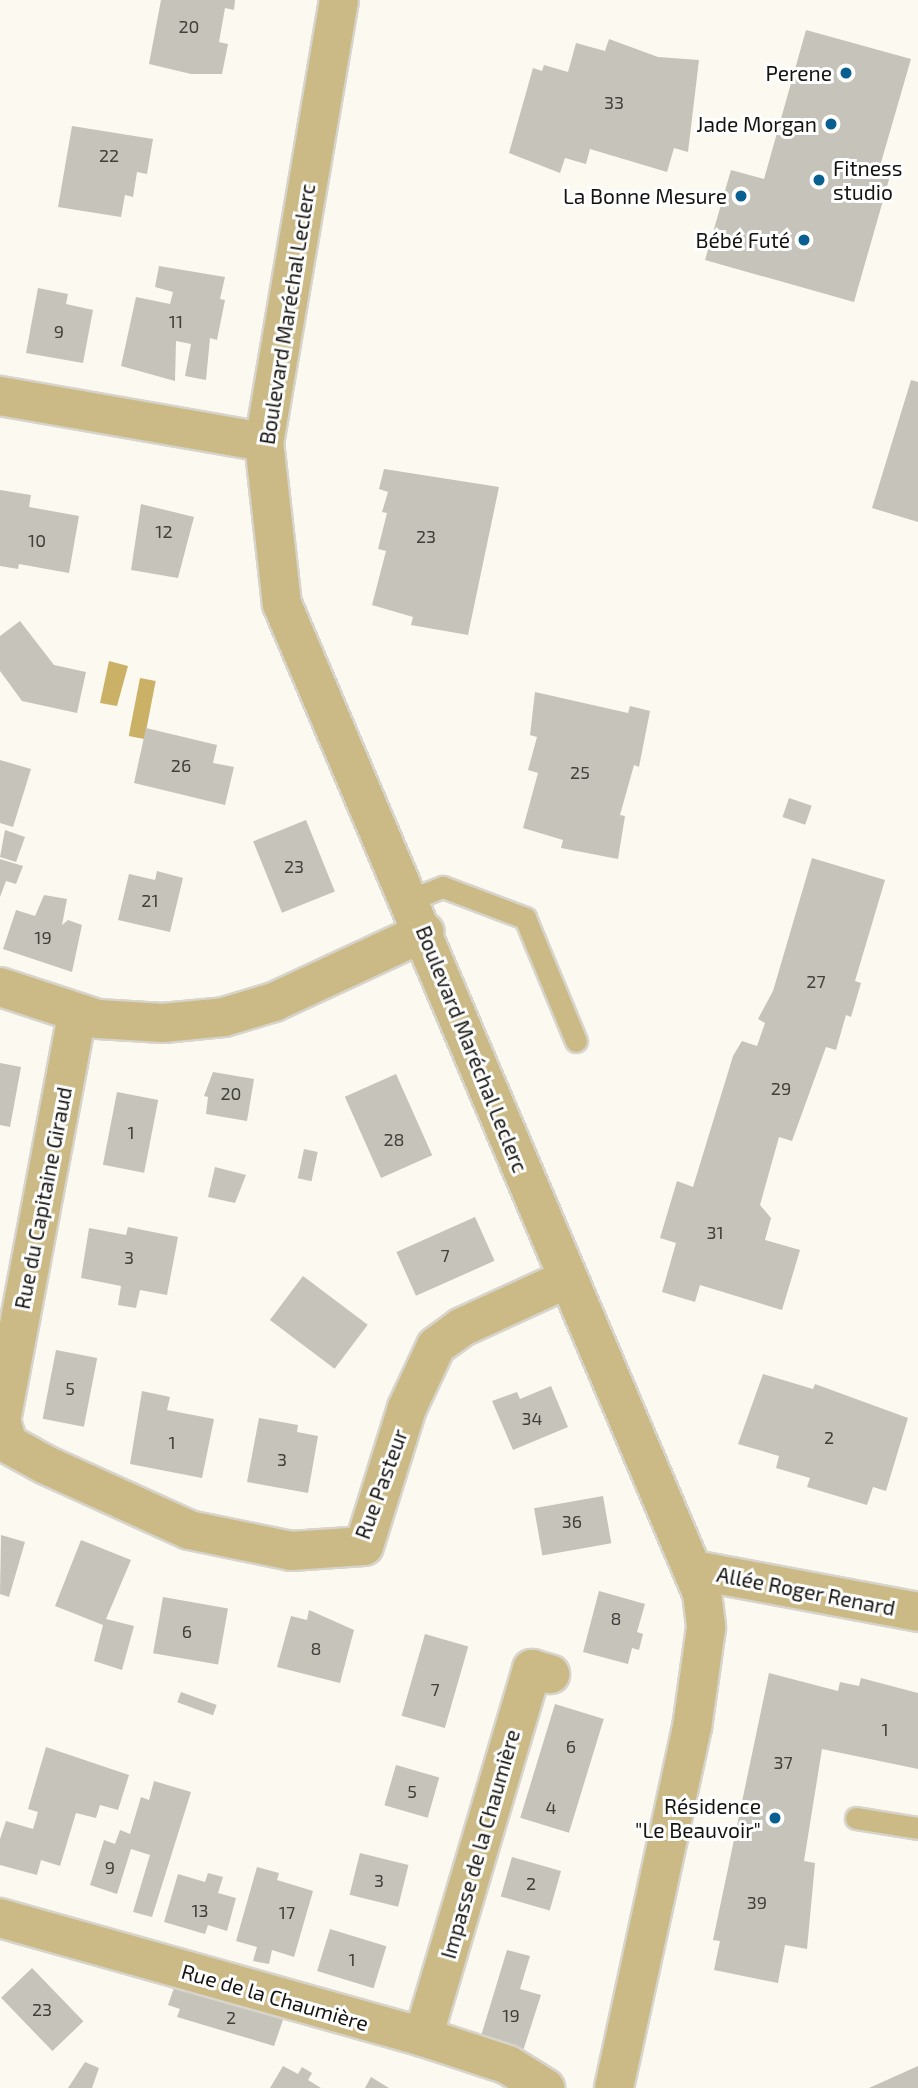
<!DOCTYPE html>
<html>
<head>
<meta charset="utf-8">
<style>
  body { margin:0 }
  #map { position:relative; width:918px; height:2088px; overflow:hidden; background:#fcf9f0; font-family:"Exo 2",sans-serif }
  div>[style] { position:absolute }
  .water>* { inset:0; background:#cab165; transform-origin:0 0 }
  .building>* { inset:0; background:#c5c3ba; transform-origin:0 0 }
  .roads { filter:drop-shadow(2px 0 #d7d4cc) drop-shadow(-2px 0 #d7d4cc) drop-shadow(0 2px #d7d4cc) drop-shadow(0 -2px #d7d4cc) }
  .service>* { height:21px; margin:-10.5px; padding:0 10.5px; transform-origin:10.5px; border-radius:10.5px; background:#cbba85 }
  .minor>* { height:38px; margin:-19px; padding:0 19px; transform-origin:19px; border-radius:19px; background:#cbba85 }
  .dots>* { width:19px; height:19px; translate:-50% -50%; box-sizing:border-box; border:4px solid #fff; border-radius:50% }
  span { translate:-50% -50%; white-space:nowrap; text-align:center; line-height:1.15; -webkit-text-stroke:6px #fff; paint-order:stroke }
  .number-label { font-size:18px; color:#41403b }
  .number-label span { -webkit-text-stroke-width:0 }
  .poi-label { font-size:21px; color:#151411 }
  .right { translate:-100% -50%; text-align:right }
  .left { translate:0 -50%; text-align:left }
  .street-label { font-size:21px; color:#151411 }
</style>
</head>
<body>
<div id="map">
  <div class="water">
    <i style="clip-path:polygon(109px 661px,128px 666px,117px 706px,100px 703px)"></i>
    <i style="left:140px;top:678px;width:16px;height:59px;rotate:11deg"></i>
  </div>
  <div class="building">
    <i style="clip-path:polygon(161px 0,235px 0,234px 10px,225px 8px,219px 42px,228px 44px,222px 74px,191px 74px,149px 64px)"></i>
    <i style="clip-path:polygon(806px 30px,911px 59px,880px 166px,892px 169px,854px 302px,705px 260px,731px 170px,764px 179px)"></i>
    <i style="clip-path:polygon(609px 39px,658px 57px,699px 60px,688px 152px,674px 148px,667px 172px,590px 149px,586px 164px,565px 158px,560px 173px,509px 153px,533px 68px,542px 71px,544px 65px,568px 72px,576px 43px,605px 51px)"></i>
    <i style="clip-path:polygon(72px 126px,153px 139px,147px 174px,137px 172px,133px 197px,125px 195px,121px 217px,58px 207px)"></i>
    <i style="clip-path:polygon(159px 266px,225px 277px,220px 299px,225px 300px,217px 340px,210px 338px,206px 380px,185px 376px,191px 344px,176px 341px,175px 381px,121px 366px,136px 297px,170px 304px,173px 292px,155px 287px)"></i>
    <i style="clip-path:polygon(38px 288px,68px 294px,66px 304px,93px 310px,83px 363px,26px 353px)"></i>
    <i style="clip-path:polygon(911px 380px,918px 382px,918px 522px,872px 508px)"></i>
    <i style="clip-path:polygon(384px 469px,499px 487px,468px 635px,411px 625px,413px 617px,372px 605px,386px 551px,378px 549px,387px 513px,382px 512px,388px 492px,379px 489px)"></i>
    <i style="clip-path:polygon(0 490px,31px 495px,29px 507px,79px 516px,69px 573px,19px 564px,18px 569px,0 566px)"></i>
    <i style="clip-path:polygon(141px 504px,194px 517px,178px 578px,131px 570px)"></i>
    <i style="clip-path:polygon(20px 621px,54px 665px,86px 672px,77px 713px,22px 701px,0 671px,0 636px)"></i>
    <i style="clip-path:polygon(535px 692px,628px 713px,630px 706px,650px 711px,639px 767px,634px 765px,620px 815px,625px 816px,618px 859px,561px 848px,563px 840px,523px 828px,538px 773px,528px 770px,537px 737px,530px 735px)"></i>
    <i style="clip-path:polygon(146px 728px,217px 745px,213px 763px,234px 767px,225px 805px,134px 783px)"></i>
    <i style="clip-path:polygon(0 760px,31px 769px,13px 827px,0 823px)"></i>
    <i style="left:789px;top:798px;width:24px;height:20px;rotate:19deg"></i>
    <i style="left:306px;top:820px;width:77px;height:57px;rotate:68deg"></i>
    <i style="clip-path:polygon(5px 830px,25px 837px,16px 862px,0 857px)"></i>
    <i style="clip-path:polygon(812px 858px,885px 880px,855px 981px,861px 983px,851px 1017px,846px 1015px,836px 1050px,826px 1047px,792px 1141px,779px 1137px,760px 1205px,771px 1218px,765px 1240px,800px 1250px,782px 1310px,700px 1285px,695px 1302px,662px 1292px,676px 1243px,660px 1238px,677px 1181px,693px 1187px,733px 1056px,742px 1041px,757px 1046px,765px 1023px,758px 1019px,773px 991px)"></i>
    <i style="clip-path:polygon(0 859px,23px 866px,16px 884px,6px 881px,0 897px)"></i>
    <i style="clip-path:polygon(157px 871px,183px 878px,170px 932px,118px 920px,129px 874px,155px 880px)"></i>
    <i style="clip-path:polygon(44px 895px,67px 899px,62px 925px,68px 920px,82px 925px,72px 972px,3px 949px,16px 910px,35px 916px)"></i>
    <i style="clip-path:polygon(0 1063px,21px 1067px,10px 1127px,0 1125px)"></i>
    <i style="clip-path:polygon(213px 1072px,254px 1079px,247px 1121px,206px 1114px,208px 1097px,204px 1096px)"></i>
    <i style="left:396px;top:1074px;width:89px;height:56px;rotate:66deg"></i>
    <i style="left:117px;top:1092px;width:42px;height:74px;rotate:11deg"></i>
    <i style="left:304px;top:1149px;width:14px;height:30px;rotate:12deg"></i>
    <i style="clip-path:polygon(215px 1167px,246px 1175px,235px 1203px,208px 1197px)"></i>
    <i style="left:475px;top:1217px;width:48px;height:86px;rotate:66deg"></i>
    <i style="clip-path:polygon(128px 1227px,178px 1237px,167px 1295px,140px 1290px,136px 1308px,118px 1305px,121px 1286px,81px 1278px,89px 1228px,126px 1235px)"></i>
    <i style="left:303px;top:1276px;width:81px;height:55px;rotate:37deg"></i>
    <i style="left:56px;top:1350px;width:42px;height:70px;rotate:11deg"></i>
    <i style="clip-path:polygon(763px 1374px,813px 1389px,815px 1384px,908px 1418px,886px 1491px,873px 1487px,867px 1505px,807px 1487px,810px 1478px,776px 1468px,779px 1456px,738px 1444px)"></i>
    <i style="clip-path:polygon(551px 1386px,568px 1427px,513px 1450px,492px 1401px,517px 1392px,520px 1399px)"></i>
    <i style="clip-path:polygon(142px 1391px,170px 1397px,167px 1410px,214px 1419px,202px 1478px,130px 1464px)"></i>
    <i style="clip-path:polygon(259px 1418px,298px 1425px,297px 1432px,318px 1436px,308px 1493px,247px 1482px)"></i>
    <i style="left:603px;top:1496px;width:48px;height:70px;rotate:80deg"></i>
    <i style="clip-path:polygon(1px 1535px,25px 1542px,9px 1597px,0 1594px)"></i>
    <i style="clip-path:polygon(81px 1540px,131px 1560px,106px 1619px,134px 1626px,122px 1670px,94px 1661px,103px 1625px,55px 1606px)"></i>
    <i style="clip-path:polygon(599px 1591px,645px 1604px,637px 1632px,643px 1634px,639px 1650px,632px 1648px,628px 1664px,583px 1652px)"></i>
    <i style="left:163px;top:1597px;width:66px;height:57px;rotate:10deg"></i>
    <i style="clip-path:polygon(309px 1610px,354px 1630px,340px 1683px,277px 1667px,291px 1616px,307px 1620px)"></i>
    <i style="left:425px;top:1634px;width:45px;height:85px;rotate:16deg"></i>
    <i style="clip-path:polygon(769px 1673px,838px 1691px,840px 1682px,859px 1686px,861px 1678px,918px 1693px,918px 1769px,822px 1749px,804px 1861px,815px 1863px,807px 1949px,785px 1945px,778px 1983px,714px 1970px,720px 1941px,713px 1940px)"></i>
    <i style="left:181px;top:1692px;width:38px;height:11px;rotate:20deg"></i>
    <i style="left:555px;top:1704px;width:51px;height:119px;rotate:17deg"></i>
    <i style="clip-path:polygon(46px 1747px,129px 1775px,118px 1810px,100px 1805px,96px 1818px,76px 1813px,60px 1866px,41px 1860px,37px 1875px,0 1865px,0 1839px,6px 1821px,33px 1829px,38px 1812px,28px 1809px)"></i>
    <i style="left:396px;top:1765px;width:45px;height:42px;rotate:16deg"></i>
    <i style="clip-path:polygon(154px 1781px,191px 1792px,152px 1917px,133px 1912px,150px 1855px,131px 1849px,117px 1894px,90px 1885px,104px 1840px,115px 1844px,120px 1830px,130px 1834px,141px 1797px,149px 1800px)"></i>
    <i style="left:360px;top:1853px;width:50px;height:43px;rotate:14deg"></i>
    <i style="left:512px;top:1857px;width:51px;height:41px;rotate:16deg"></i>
    <i style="clip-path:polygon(257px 1867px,279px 1873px,277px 1880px,313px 1891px,294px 1957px,272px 1950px,269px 1964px,253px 1961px,257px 1947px,236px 1941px)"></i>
    <i style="clip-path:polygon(208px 1873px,223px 1877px,218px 1893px,236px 1898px,227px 1931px,208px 1925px,205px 1934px,164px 1922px,178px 1874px,205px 1882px)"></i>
    <i style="left:330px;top:1929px;width:59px;height:44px;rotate:17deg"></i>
    <i style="clip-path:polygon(507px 1950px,530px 1956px,520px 1989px,541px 1995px,523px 2051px,481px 2036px)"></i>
    <i style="left:32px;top:1968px;width:74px;height:43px;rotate:46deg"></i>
    <i style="clip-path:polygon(175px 1985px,284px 2017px,274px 2046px,177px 2017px,180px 2009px,168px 2005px)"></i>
    <i style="clip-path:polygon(85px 2062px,99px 2068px,92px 2088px,68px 2088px)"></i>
    <i style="clip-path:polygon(283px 2066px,298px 2074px,302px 2067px,312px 2073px,308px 2080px,321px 2088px,270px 2088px)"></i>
    <i style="clip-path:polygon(918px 2066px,918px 2088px,869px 2088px)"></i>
    <i style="clip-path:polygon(371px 2077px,389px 2088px,365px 2088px)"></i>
  </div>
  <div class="roads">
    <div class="service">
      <i style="left:410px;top:900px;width:35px;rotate:-22deg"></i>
      <i style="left:443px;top:887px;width:88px;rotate:20.7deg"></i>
      <i style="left:525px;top:918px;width:133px;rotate:67.5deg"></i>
      <i style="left:856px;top:1818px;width:63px;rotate:9.2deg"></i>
    </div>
    <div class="minor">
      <i style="left:339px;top:0;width:448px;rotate:99.6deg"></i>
      <i style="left:264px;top:442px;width:163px;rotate:83.7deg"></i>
      <i style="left:282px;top:604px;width:1074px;rotate:66.99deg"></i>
      <i style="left:702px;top:1593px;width:35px;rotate:83deg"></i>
      <i style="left:706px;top:1628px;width:100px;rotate:98deg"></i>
      <i style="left:692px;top:1727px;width:369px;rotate:102.2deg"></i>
      <i style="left:0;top:396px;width:268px;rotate:9.9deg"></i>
      <i style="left:0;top:987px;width:103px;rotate:18.1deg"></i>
      <i style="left:98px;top:1019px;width:65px;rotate:3.5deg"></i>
      <i style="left:163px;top:1023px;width:61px;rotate:-5.6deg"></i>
      <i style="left:224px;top:1017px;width:52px;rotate:-16.7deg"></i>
      <i style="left:274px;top:1002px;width:166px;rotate:-24.9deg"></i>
      <i style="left:77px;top:1015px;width:413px;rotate:100.6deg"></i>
      <i style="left:1px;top:1421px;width:24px;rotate:73deg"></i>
      <i style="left:8px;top:1444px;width:43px;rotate:28.9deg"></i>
      <i style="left:46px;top:1465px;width:157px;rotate:24.4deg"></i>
      <i style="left:189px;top:1530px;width:104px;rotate:11.6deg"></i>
      <i style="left:291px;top:1551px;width:73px;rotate:-3.9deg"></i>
      <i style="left:364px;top:1546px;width:145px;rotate:-72.7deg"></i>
      <i style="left:407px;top:1408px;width:68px;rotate:-64.9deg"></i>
      <i style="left:436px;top:1346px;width:32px;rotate:-36deg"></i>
      <i style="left:462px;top:1327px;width:115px;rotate:-24.6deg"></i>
      <i style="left:694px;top:1570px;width:228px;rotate:10.6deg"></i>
      <i style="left:0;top:1918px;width:439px;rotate:15.7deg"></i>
      <i style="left:423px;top:2037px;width:89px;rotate:18.2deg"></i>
      <i style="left:508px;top:2065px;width:44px;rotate:31.9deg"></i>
      <i style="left:423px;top:2037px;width:384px;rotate:-73.5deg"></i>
      <i style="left:532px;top:1669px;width:19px;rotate:16deg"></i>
    </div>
  </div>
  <div class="dots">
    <i style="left:846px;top:73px;background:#085f90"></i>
    <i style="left:831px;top:124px;background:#085f90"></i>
    <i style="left:819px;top:180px;background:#085f90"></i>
    <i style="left:741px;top:196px;background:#085f90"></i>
    <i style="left:804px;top:240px;background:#085f90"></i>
    <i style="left:775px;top:1818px;background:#085f90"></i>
  </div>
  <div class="number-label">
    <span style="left:189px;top:26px">20</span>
    <span style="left:614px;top:102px">33</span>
    <span style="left:109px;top:155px">22</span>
    <span style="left:176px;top:321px">11</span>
    <span style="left:59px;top:331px">9</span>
    <span style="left:164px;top:531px">12</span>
    <span style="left:426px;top:536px">23</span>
    <span style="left:37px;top:540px">10</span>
    <span style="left:181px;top:765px">26</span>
    <span style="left:580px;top:772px">25</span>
    <span style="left:294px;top:866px">23</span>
    <span style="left:150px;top:900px">21</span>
    <span style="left:43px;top:937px">19</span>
    <span style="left:816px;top:981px">27</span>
    <span style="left:781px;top:1088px">29</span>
    <span style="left:231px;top:1093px">20</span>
    <span style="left:131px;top:1132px">1</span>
    <span style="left:394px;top:1139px">28</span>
    <span style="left:715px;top:1232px">31</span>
    <span style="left:445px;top:1255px">7</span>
    <span style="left:129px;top:1257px">3</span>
    <span style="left:70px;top:1388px">5</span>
    <span style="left:532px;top:1418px">34</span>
    <span style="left:829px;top:1437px">2</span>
    <span style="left:172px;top:1442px">1</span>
    <span style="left:282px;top:1459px">3</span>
    <span style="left:572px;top:1521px">36</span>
    <span style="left:616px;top:1618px">8</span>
    <span style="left:187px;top:1631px">6</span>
    <span style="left:316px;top:1648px">8</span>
    <span style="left:435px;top:1689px">7</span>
    <span style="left:885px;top:1729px">1</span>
    <span style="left:571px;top:1746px">6</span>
    <span style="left:783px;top:1762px">37</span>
    <span style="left:412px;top:1791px">5</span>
    <span style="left:551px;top:1807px">4</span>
    <span style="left:110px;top:1867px">9</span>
    <span style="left:379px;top:1880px">3</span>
    <span style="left:531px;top:1883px">2</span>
    <span style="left:757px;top:1902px">39</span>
    <span style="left:200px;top:1910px">13</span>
    <span style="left:287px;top:1912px">17</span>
    <span style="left:352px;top:1959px">1</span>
    <span style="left:42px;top:2009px">23</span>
    <span style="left:511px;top:2015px">19</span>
    <span style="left:231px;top:2017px">2</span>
  </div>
  <div class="poi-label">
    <span class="right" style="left:832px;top:73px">Perene</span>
    <span class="right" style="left:817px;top:124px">Jade Morgan</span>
    <span class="left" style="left:833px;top:180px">Fitness<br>studio</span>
    <span class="right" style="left:727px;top:196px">La Bonne Mesure</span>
    <span class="right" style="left:790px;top:240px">Bébé Futé</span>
    <span class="right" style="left:761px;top:1818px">Résidence<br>"Le Beauvoir"</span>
  </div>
  <div class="street-label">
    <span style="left:287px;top:314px;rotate:-81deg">Boulevard Maréchal Leclerc</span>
    <span style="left:472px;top:1049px;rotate:68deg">Boulevard Maréchal Leclerc</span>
    <span style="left:43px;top:1198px;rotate:-79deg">Rue du Capitaine Giraud</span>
    <span style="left:381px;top:1484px;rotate:-70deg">Rue Pasteur</span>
    <span style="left:806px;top:1591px;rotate:11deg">Allée Roger Renard</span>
    <span style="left:480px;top:1844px;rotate:-74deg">Impasse de la Chaumière</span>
    <span style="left:275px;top:1997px;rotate:16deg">Rue de la Chaumière</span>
  </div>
</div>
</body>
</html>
